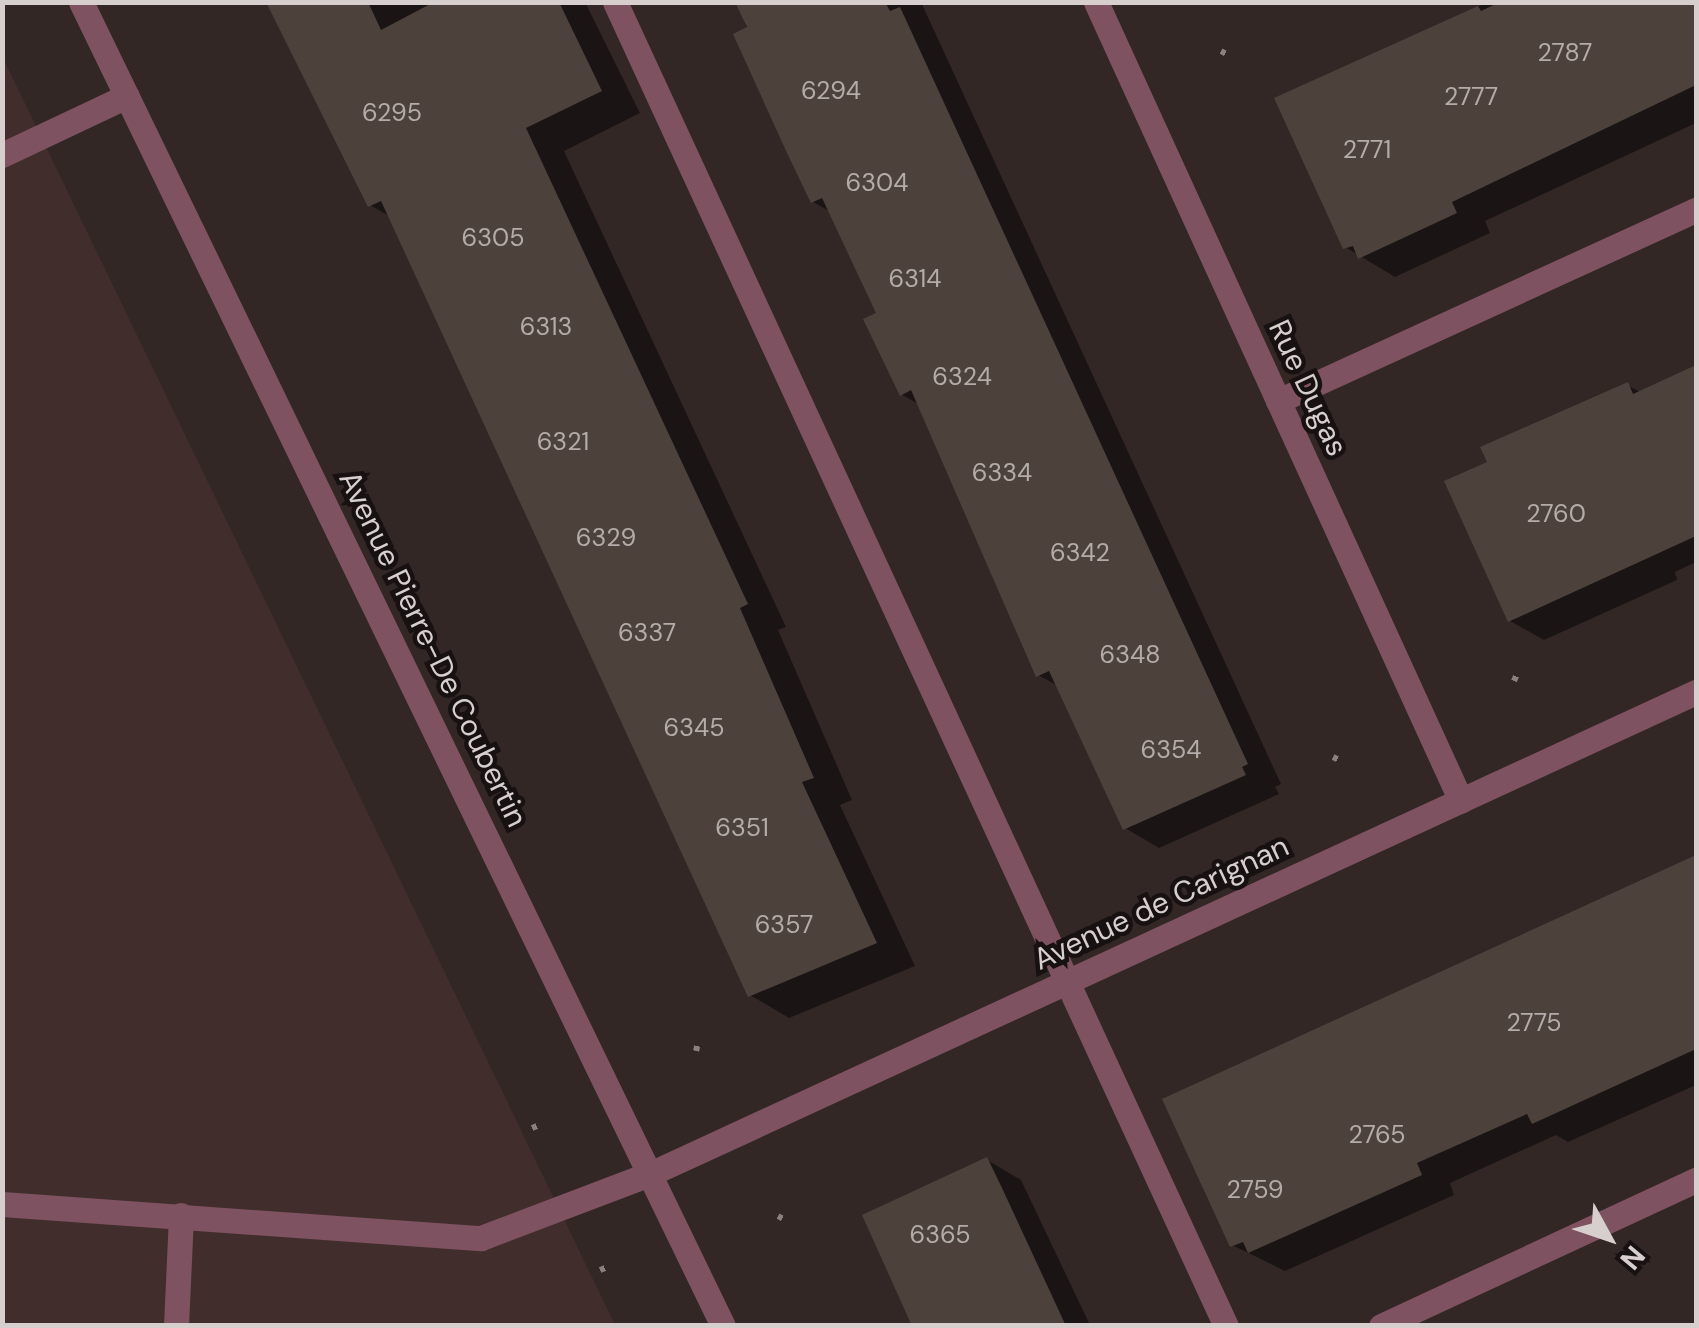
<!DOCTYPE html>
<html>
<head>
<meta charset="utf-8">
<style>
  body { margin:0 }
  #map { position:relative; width:1699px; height:1328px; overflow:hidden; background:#332726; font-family:"DM Sans",sans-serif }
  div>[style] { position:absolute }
  .built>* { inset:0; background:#412e2c }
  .shadow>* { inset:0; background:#0007 }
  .building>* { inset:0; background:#4c423b }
  .path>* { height:6px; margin-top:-3px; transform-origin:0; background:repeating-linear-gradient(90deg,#89807f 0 5px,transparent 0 13px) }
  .minor>* { height:25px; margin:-12.5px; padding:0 12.5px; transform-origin:12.5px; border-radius:12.5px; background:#7f5262 }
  span { translate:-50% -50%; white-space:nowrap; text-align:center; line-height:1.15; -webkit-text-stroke:9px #171111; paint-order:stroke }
  .number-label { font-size:25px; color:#b4aca9 }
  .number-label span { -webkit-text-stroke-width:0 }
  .street-label { font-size:30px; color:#d7cfce }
  .frame { position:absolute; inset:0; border:5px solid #d7cfce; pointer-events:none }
  .north { position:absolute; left:1559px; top:1188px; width:100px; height:100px; -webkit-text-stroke:8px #171111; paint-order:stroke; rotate:130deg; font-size:28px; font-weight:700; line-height:40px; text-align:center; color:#d7cfce }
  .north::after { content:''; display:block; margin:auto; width:35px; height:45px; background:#d7cfce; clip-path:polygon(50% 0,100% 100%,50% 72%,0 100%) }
</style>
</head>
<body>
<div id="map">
  <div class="built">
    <i style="clip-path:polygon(3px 58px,615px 1325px,3px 1325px)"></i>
  </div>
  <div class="shadow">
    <i style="clip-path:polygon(269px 2px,585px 2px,640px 113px,564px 151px,786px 627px,778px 630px,852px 800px,840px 805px,915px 966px,789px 1018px,750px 995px,391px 217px,370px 205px)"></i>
    <i style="clip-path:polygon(737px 2px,921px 2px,1281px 784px,1275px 787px,1279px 794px,1159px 848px,1125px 828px,1060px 687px,1038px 675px,920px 405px,901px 394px,879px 314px,831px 212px,813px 202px)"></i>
    <i style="clip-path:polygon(1488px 2px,1696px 2px,1696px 123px,1485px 221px,1490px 233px,1395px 277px,1345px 247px,1277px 99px)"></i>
    <i style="clip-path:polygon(1696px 368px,1696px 562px,1675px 572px,1677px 580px,1544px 640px,1510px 621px,1490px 463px,1627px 385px,1642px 393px)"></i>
    <i style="clip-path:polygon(1696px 857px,1696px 1085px,1568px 1142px,1556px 1135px,1450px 1183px,1454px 1195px,1285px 1271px,1232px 1245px,1165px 1100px)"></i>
    <i style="clip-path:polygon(987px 1160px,1021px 1180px,1090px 1325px,915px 1326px)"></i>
  </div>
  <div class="building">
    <i style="clip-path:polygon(266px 2px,368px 2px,381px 30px,434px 2px,559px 2px,602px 91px,526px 128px,748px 604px,740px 608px,814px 778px,802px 782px,877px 943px,748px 997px,381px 201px,368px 207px)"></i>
    <i style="clip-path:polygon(735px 2px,885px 2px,890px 11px,900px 7px,1248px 764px,1242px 767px,1246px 775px,1123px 830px,1049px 671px,1036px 677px,911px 390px,900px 396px,863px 319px,876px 313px,822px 198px,811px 203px,787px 153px,733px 34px,747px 27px)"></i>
    <i style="clip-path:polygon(1500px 2px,1696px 2px,1696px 85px,1452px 202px,1457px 213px,1358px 259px,1353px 246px,1343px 249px,1274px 98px,1478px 6px,1481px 11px)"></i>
    <i style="clip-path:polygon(1696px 365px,1696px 536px,1508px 622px,1444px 481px,1487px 462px,1480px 447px,1628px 382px,1633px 394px)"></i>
    <i style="clip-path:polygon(1696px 855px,1696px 1049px,1532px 1124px,1527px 1114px,1417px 1163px,1422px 1175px,1248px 1253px,1243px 1242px,1230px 1247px,1162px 1099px)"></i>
    <i style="clip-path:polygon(987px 1157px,1002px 1188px,1066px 1326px,912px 1326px,862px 1215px)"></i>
  </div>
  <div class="path">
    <i style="left:1221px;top:51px;width:8px;rotate:30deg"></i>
    <i style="left:1514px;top:681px;width:8px;rotate:-67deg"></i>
    <i style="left:1333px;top:757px;width:7px;rotate:27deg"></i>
    <i style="left:696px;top:1051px;width:8px;rotate:-76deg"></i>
    <i style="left:532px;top:1128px;width:9px;rotate:-21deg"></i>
    <i style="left:778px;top:1216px;width:8px;rotate:30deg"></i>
    <i style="left:600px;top:1270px;width:9px;rotate:-21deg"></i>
  </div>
  <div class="minor">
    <i style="left:81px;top:2px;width:1471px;rotate:64.13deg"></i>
    <i style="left:615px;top:2px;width:1458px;rotate:65.23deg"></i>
    <i style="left:1096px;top:2px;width:878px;rotate:65.45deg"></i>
    <i style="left:2px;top:155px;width:138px;rotate:-25.3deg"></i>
    <i style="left:1278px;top:401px;width:460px;rotate:-24.6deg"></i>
    <i style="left:2px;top:1204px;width:480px;rotate:4.1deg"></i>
    <i style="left:481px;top:1238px;width:183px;rotate:-20.8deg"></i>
    <i style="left:652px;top:1173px;width:1149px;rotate:-24.74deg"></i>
    <i style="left:176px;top:1326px;width:111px;rotate:-87.4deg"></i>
    <i style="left:1381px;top:1326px;width:347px;rotate:-24.9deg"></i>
  </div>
  <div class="number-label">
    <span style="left:1565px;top:53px">2787</span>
    <span style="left:831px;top:91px">6294</span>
    <span style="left:1471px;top:97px">2777</span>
    <span style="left:392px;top:113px">6295</span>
    <span style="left:1367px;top:150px">2771</span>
    <span style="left:877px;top:183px">6304</span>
    <span style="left:493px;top:238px">6305</span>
    <span style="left:915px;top:279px">6314</span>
    <span style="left:546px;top:327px">6313</span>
    <span style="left:962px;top:377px">6324</span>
    <span style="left:563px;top:442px">6321</span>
    <span style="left:1002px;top:473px">6334</span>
    <span style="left:1556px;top:514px">2760</span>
    <span style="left:606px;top:538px">6329</span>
    <span style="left:1080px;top:553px">6342</span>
    <span style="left:647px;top:633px">6337</span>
    <span style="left:1130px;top:655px">6348</span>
    <span style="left:694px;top:728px">6345</span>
    <span style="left:1171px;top:750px">6354</span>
    <span style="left:742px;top:828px">6351</span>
    <span style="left:784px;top:925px">6357</span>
    <span style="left:1534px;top:1023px">2775</span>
    <span style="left:1377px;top:1135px">2765</span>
    <span style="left:1255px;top:1190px">2759</span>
    <span style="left:940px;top:1235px">6365</span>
  </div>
  <div class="street-label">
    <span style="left:1308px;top:388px;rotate:65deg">Rue Dugas</span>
    <span style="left:433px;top:649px;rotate:64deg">Avenue Pierre-De Coubertin</span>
    <span style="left:1161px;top:903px;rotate:-25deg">Avenue de Carignan</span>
  </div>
  <div class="frame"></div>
  <div class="north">N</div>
</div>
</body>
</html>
